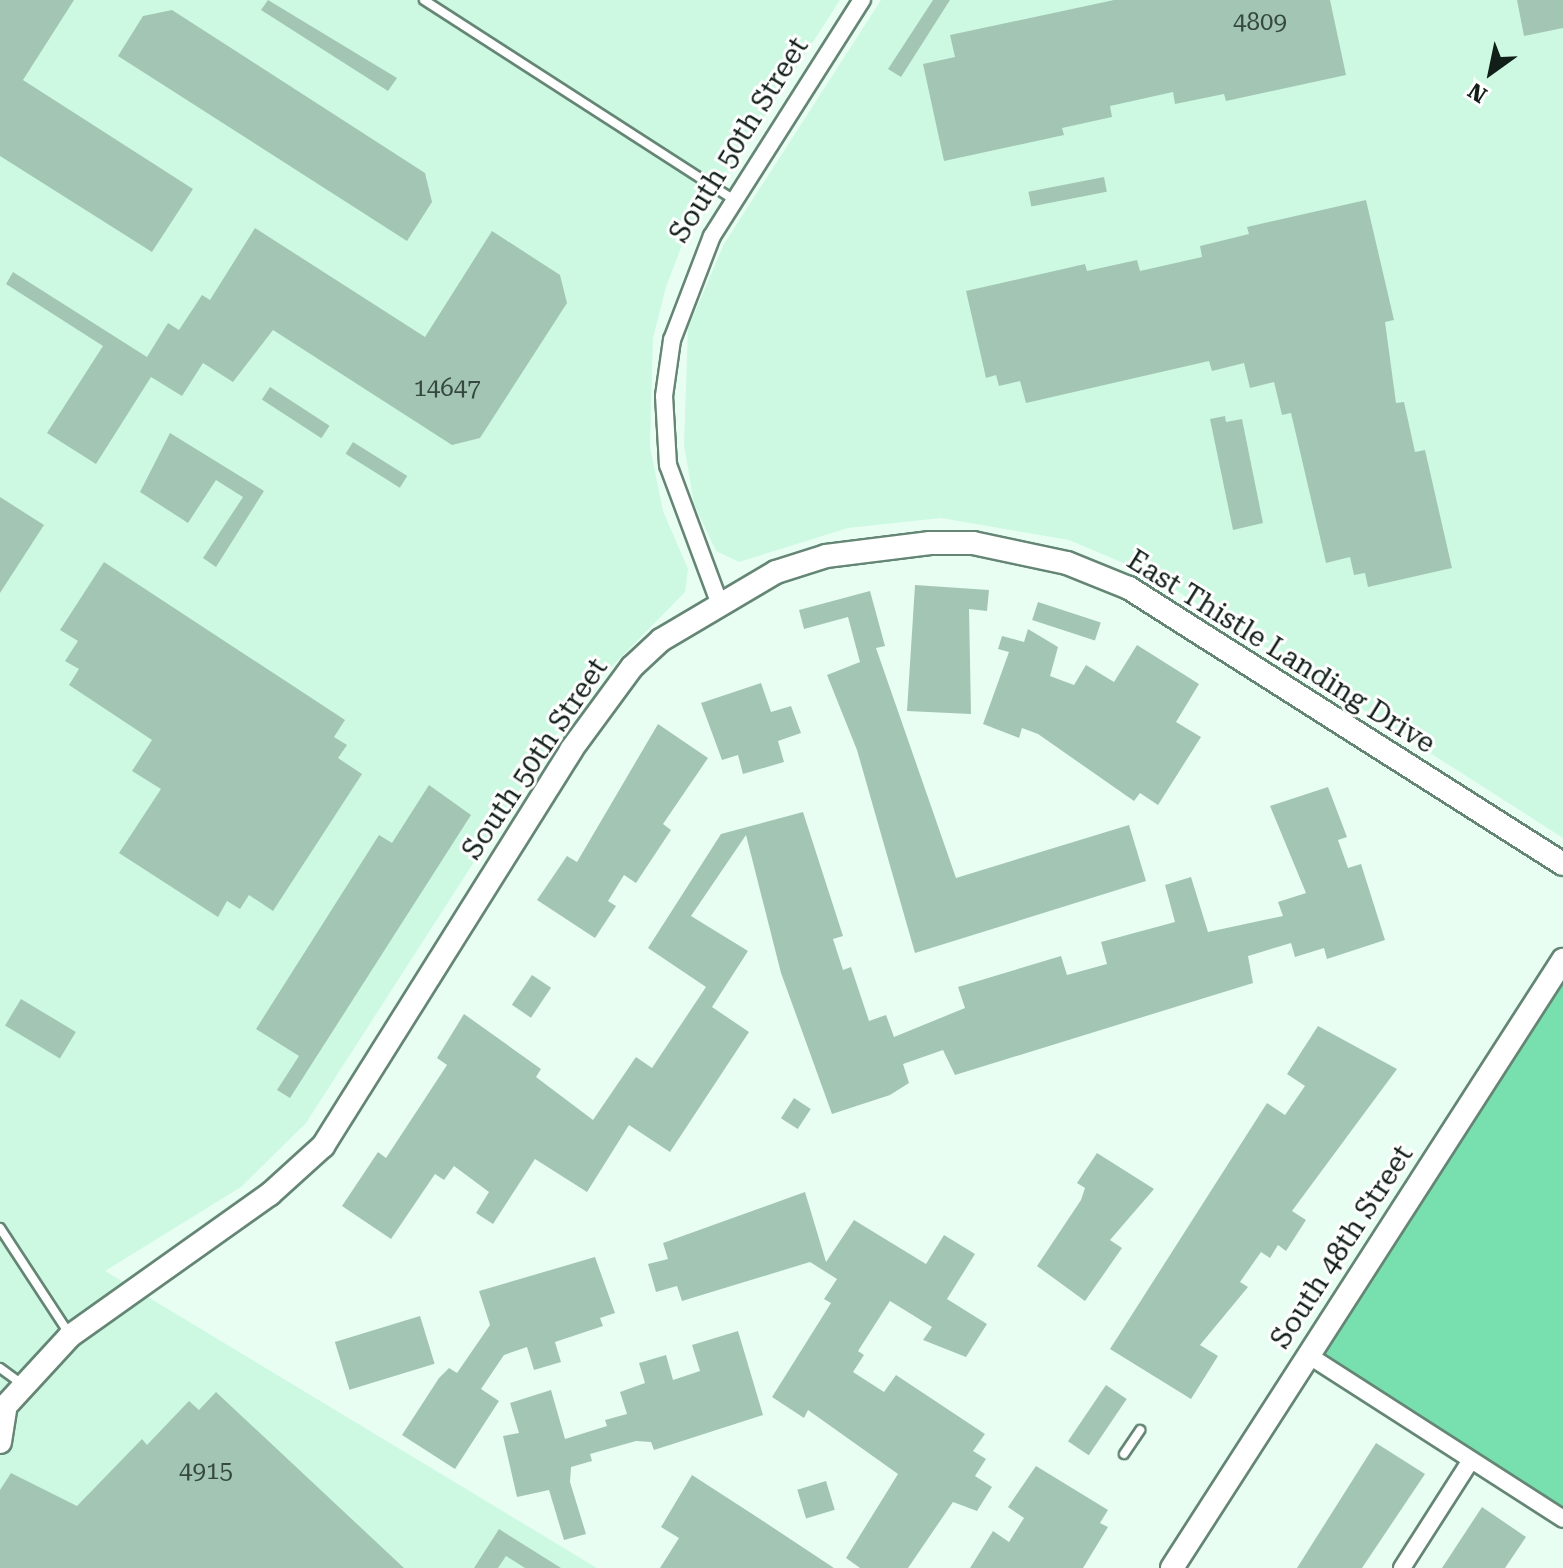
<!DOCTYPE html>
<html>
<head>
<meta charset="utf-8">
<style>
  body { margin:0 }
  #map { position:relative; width:1563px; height:1568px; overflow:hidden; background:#e8fef2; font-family:"Roboto Serif",serif }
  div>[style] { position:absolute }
  .built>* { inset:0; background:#cdf9e2 }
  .green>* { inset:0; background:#78dfaf }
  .building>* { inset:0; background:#a3c6b4; transform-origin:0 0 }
  .roads { filter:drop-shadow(2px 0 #658675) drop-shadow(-2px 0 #658675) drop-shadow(0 2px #658675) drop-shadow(0 -2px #658675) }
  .lane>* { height:8px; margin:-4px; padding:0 4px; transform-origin:4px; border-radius:4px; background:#fff }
  .street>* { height:16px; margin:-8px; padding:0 8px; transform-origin:8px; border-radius:8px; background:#fff }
  .secondary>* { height:22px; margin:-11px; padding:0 11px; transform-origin:11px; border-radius:11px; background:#fff }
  span { translate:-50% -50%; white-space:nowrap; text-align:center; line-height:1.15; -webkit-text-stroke:6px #fff; paint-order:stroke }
  .number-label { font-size:24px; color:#364940 }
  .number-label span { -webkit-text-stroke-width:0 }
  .street-label { font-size:28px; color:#121f19 }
  .north { position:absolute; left:1451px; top:32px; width:80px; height:80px; -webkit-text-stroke:6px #fff; paint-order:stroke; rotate:213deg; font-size:22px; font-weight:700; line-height:32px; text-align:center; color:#121f19 }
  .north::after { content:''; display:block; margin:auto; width:28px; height:36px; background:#121f19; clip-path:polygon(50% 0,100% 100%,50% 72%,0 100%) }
</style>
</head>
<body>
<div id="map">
  <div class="built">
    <i style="clip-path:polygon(0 0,840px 0,682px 245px,666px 287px,653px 338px,650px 447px,663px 511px,688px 569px,685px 592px,577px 702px,306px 1123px,241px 1187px,105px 1271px,597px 1568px,0 1568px)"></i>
    <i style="clip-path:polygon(881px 0,1563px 0,1563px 838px,1152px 575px,1069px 540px,941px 518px,848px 528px,739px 562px,716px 551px,694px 504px,684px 445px,688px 328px,724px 244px)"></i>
  </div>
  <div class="green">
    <i style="clip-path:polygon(1563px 960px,1563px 1519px,1308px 1355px)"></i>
  </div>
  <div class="building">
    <i style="clip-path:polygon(0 0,74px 0,23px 80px,193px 189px,152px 252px,0 156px)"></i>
    <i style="clip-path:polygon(268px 0,397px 78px,388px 91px,261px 10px)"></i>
    <i style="clip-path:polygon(933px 0,950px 0,901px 77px,888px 69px)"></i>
    <i style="clip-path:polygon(1114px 0,1330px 0,1346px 75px,1226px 101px,1224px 94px,1175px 104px,1173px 92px,1110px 106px,1112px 117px,1062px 128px,1064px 135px,944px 161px,923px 64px,955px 57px,950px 35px)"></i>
    <i style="clip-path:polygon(1517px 0,1563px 0,1563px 28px,1524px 36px)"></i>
    <i style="clip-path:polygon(172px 10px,425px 173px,432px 202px,407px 241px,118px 56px,143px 16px)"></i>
    <i style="left:1104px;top:177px;width:15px;height:77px;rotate:79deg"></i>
    <i style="clip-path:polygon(1366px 200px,1394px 320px,1385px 322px,1396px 403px,1404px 402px,1415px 452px,1425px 450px,1452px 568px,1368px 587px,1365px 573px,1354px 575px,1350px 557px,1326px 563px,1291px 413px,1282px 415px,1274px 382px,1250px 388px,1244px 363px,1212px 371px,1209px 361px,1026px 403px,1020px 381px,999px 386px,996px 375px,986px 378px,966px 291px,1085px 264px,1087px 271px,1137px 260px,1140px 271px,1202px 257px,1200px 246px,1249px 234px,1247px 227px)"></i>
    <i style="clip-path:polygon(255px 228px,425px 337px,492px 231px,560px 275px,567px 303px,480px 438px,452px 445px,273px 330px,233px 382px,203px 363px,182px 396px,151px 377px,96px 464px,47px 433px,103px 346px,6px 284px,13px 272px,147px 357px,168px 323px,179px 330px,202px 295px,210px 300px)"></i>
    <i style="left:270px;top:387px;width:71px;height:15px;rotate:33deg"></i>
    <i style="clip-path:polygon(1225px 416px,1226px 422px,1242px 419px,1263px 523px,1233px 530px,1210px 419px)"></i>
    <i style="clip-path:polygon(170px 433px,264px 491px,216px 567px,203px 558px,243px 497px,216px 480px,188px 523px,140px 492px)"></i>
    <i style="left:353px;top:442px;width:64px;height:14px;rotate:32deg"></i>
    <i style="clip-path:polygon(0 497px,44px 525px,0 593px)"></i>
    <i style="clip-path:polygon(104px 562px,345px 720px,334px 737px,347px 745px,338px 758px,362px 774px,273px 911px,249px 895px,240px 909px,227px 901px,218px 917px,119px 853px,161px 789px,132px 771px,152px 740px,69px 685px,79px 669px,65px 661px,78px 641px,60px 630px)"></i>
    <i style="clip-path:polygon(915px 585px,989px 590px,987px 611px,969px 609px,971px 714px,907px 711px)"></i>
    <i style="clip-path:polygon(870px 591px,885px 646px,876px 648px,956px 878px,1129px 825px,1146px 881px,915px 953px,857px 750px,827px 675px,860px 662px,848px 617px,804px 629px,799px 610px)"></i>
    <i style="left:1038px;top:602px;width:66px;height:19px;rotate:18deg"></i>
    <i style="clip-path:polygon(1028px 629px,1058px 647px,1050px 676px,1074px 685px,1086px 665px,1114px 682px,1137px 645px,1199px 684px,1176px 722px,1201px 737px,1158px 805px,1140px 793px,1134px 801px,1038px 734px,1022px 728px,1019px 738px,983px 724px,1009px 652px,998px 649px,1002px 636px,1024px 642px)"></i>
    <i style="clip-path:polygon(761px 683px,771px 712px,791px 706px,801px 733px,778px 741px,784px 762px,743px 774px,738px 755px,722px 760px,701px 703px)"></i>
    <i style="clip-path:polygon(658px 724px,708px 758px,663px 824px,671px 830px,636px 883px,624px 875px,608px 901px,616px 906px,595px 938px,537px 900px,567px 856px,577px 862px)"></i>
    <i style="clip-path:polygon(429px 785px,471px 815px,290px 1098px,277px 1090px,299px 1056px,256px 1029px,379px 835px,392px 843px)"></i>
    <i style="clip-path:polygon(1328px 787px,1347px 837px,1338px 840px,1348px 868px,1361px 864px,1385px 940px,1327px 959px,1324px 948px,1295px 957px,1291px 943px,1248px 956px,1253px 983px,955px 1075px,943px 1050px,903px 1064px,909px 1083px,890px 1095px,832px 1114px,781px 973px,746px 835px,691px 916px,748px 951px,712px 1007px,749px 1032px,670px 1152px,629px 1125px,587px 1192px,535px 1159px,493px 1224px,476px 1213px,489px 1192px,454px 1166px,444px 1180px,435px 1174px,391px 1239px,342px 1206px,378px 1152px,386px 1158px,447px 1065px,437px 1058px,464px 1014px,541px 1069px,536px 1077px,593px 1120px,636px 1057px,652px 1068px,706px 987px,648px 948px,721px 834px,803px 812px,843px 936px,833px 939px,843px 970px,851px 967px,869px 1021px,886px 1015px,894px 1037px,965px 1008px,958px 987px,1061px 956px,1067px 975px,1107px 964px,1101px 942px,1175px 922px,1165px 885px,1191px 877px,1208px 932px,1283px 916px,1278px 902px,1306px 893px,1270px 806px)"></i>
    <i style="left:532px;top:975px;width:23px;height:36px;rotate:34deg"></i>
    <i style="left:21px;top:999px;width:64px;height:31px;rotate:31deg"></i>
    <i style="clip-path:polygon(1318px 1026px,1397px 1069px,1292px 1211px,1306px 1220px,1286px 1251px,1278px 1245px,1270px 1258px,1261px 1252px,1240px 1282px,1248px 1287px,1200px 1345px,1218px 1356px,1191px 1399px,1110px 1349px,1267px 1103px,1285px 1115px,1305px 1086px,1287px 1074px)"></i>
    <i style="left:794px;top:1098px;width:20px;height:24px;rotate:33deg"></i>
    <i style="clip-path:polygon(1097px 1153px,1154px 1189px,1110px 1240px,1122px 1248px,1085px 1301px,1037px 1266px,1081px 1200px,1085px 1188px,1077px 1183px)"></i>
    <i style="clip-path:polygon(805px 1192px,826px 1262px,854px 1220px,926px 1264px,944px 1235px,975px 1254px,947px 1299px,987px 1324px,966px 1357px,923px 1340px,932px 1327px,890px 1301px,858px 1351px,864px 1355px,853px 1372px,884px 1392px,896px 1375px,985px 1434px,973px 1451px,986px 1459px,975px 1476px,992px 1487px,977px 1511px,953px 1502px,908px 1568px,860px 1568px,846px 1558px,898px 1474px,808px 1410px,804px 1418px,772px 1397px,831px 1303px,824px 1299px,837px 1279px,810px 1262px,682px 1301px,677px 1286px,656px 1292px,648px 1264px,668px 1259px,663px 1243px)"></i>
    <i style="clip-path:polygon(595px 1257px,615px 1313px,600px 1318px,603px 1326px,555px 1342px,561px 1362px,534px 1370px,527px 1347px,504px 1355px,481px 1389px,499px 1401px,455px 1469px,402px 1435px,439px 1378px,449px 1368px,457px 1373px,490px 1325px,479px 1291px)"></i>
    <i style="left:420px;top:1316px;width:50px;height:89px;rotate:73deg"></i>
    <i style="clip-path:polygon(738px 1331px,763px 1415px,654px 1450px,651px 1442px,636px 1441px,590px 1454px,592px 1461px,571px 1467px,570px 1482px,586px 1534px,564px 1540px,549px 1490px,517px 1497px,503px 1436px,519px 1433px,510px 1403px,551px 1390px,565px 1439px,607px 1426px,605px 1420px,627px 1414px,620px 1392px,645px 1383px,639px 1363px,666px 1355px,673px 1380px,700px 1371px,692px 1345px)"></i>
    <i style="left:1106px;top:1385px;width:25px;height:68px;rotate:34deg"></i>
    <i style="clip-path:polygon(216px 1392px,404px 1568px,0 1568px,0 1490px,11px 1473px,77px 1506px,142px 1439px,147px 1445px,189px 1401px,199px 1410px)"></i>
    <i style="clip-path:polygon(1376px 1443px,1425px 1474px,1362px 1568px,1297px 1568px)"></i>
    <i style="clip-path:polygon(1036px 1466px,1108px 1510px,1100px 1523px,1108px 1527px,1083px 1568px,970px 1568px,993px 1531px,1009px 1542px,1024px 1518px,1008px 1507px)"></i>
    <i style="clip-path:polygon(692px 1475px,760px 1519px,834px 1568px,660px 1568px,679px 1538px,661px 1527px)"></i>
    <i style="left:826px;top:1481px;width:30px;height:30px;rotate:73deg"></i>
    <i style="clip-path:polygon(1482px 1507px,1526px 1537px,1505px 1568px,1442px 1568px)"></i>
    <i style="clip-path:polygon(499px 1529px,561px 1568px,525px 1568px,506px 1556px,498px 1568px,474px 1568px)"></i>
  </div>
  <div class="roads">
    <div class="lane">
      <i style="left:424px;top:0;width:369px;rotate:32.8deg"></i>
      <i style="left:0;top:1228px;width:128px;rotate:56.8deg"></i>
      <i style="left:0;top:1368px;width:27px;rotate:36deg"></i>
      <i style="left:1124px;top:1454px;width:29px;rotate:-56deg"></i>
    </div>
    <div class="street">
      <i style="left:719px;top:602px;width:146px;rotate:-110.4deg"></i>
      <i style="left:668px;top:465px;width:69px;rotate:-93.3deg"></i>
      <i style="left:664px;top:396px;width:57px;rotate:-81.9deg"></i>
      <i style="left:672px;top:340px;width:111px;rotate:-69deg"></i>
      <i style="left:712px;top:236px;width:280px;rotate:-57.6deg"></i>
      <i style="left:1308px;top:1355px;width:303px;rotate:32.7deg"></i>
      <i style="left:1402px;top:1568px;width:128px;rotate:-57.4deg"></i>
    </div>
    <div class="secondary">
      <i style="left:0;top:1412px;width:103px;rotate:-47.4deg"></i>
      <i style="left:70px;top:1336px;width:245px;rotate:-35.4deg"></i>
      <i style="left:270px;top:1194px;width:72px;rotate:-42.2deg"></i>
      <i style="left:323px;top:1146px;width:467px;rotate:-57.9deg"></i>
      <i style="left:571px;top:750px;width:103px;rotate:-53.7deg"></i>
      <i style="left:632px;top:667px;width:40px;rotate:-43deg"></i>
      <i style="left:661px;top:640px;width:134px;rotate:-30.6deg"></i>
      <i style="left:776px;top:572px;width:52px;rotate:-17.7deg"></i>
      <i style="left:826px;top:556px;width:105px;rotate:-7.1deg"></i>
      <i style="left:930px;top:543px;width:43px"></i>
      <i style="left:973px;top:543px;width:96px;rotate:12deg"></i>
      <i style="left:1067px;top:563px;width:67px;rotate:22deg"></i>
      <i style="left:1129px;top:588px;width:514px;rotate:32.45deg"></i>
      <i style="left:0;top:1442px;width:32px;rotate:-81deg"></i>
      <i style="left:1172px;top:1568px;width:723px;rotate:-57.26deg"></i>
    </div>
  </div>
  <div class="number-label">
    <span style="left:1260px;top:23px">4809</span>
    <span style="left:447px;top:389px">14647</span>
    <span style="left:206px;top:1472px">4915</span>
  </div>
  <div class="street-label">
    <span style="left:739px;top:140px;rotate:-58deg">South 50th Street</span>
    <span style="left:1281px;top:652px;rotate:32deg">East Thistle Landing Drive</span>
    <span style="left:535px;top:759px;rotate:-56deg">South 50th Street</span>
    <span style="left:1342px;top:1247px;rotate:-57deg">South 48th Street</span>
  </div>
  <div class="north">N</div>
</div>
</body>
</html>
